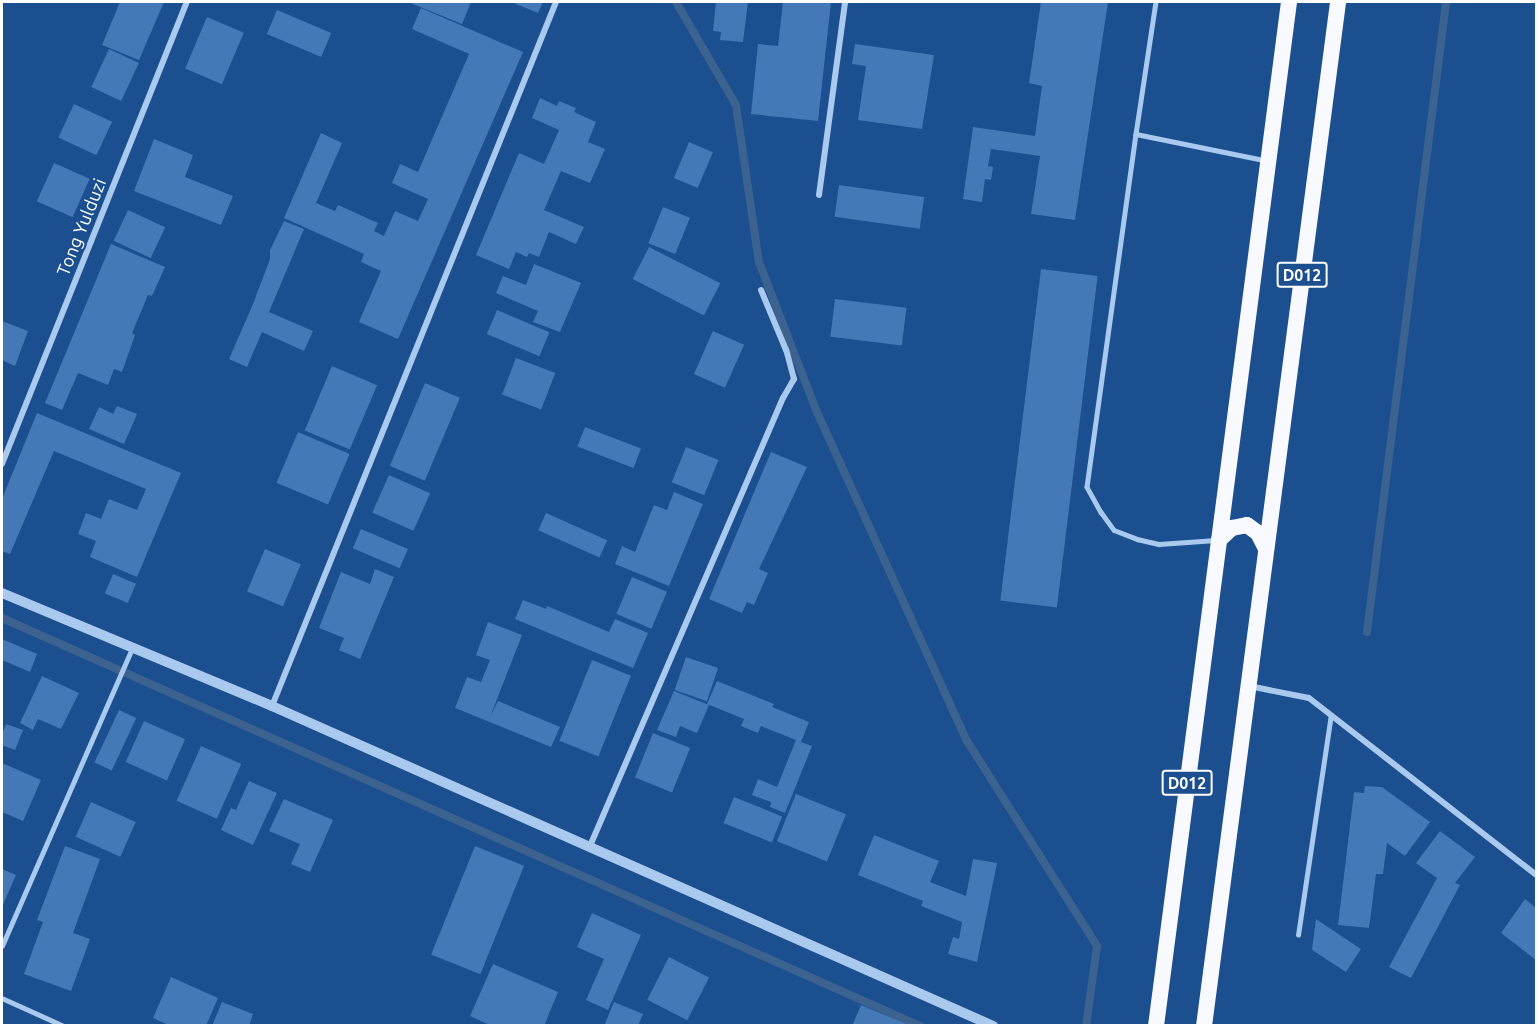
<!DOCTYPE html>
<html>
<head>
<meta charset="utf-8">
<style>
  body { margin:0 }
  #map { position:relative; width:1538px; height:1027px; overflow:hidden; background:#1b4f8f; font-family:Ubuntu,sans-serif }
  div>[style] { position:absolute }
  .stream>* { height:8px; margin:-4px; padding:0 4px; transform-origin:4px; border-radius:4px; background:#3c6290 }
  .building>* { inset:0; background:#4478b7; transform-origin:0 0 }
  .service>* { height:4.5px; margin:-2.25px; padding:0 2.25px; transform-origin:2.25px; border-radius:2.25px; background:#a9c9ee }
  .minor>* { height:6px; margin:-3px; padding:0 3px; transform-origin:3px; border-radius:3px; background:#a9c9ee }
  .tertiary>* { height:10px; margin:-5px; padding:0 5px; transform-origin:5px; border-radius:5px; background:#a9c9ee }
  .trunk>* { height:16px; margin:-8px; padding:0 8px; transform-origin:8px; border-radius:8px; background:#f8faff }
  span { translate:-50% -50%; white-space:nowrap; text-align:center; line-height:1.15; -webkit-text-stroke:4.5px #1b4f8f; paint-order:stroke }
  .shield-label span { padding:2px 4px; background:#1b4f8f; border:2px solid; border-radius:4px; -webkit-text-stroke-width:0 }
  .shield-label { font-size:16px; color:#fff; font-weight:700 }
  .street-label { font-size:18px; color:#fff }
  .frame { position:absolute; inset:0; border:3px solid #fff; pointer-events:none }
</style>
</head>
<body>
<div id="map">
  <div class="stream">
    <i style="left:676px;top:2px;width:119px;rotate:59.8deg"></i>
    <i style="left:736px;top:105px;width:159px;rotate:81.7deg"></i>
    <i style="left:759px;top:262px;width:159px;rotate:68.9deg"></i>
    <i style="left:816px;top:410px;width:364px;rotate:65.5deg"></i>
    <i style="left:967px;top:741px;width:243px;rotate:57.6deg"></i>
    <i style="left:1097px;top:946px;width:81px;rotate:97.8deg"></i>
    <i style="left:2px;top:618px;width:1005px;rotate:23.96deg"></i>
    <i style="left:1367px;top:632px;width:635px;rotate:-82.85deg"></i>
  </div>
  <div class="building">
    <i style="clip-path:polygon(120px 2px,164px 2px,139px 60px,102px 45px)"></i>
    <i style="clip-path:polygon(408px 2px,471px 2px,462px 24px)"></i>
    <i style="clip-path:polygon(511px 2px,543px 2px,538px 13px)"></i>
    <i style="clip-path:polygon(716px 2px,748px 2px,743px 42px,720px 40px,721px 32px,713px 31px)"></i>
    <i style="clip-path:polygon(783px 2px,831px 2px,818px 121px,751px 114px,758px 44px,778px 46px)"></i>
    <i style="clip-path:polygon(1041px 2px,1108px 2px,1075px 220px,1031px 214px,1040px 156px,991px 149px,988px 166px,993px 167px,991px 180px,985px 179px,982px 202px,963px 199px,973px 127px,1035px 136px,1042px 86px,1029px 83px)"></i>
    <i style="clip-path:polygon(421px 8px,523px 52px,398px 339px,359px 322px,381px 271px,361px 262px,364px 254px,284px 218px,321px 133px,342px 143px,316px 203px,335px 211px,338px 205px,378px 223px,374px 231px,384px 236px,395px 211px,418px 221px,428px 199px,392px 183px,400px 164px,418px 172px,469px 54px,412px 29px)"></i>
    <i style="left:277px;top:10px;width:59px;height:26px;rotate:23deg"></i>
    <i style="left:207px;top:17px;width:40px;height:56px;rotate:23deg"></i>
    <i style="clip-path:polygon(855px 44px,934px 55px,922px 129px,858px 120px,866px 66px,852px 64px)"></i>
    <i style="left:109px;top:49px;width:33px;height:42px;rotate:25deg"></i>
    <i style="clip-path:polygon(540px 98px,557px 106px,559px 101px,576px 108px,574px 112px,596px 122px,588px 142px,605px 149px,590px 183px,561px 171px,544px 210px,584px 227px,576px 244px,549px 232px,539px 257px,529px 253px,527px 257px,516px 252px,509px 269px,476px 255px,519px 153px,544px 164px,559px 130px,532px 118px)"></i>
    <i style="left:74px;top:104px;width:42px;height:37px;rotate:25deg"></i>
    <i style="clip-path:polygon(154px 139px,193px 155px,185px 177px,233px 196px,221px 225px,134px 191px)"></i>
    <i style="left:689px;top:142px;width:26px;height:39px;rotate:23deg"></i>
    <i style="left:54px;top:163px;width:39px;height:42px;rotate:24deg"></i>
    <i style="left:839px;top:185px;width:86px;height:32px;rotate:8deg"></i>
    <i style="left:663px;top:207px;width:29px;height:39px;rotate:22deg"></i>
    <i style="left:128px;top:210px;width:41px;height:34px;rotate:25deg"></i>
    <i style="clip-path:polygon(284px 221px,304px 229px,269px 312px,313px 331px,304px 351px,262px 332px,247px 367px,229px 359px,253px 304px,270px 259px,270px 250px)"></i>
    <i style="clip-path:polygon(111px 244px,165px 267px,152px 296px,148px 295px,132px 333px,135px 335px,122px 372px,114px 369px,108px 385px,78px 373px,62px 410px,45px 403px)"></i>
    <i style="left:649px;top:247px;width:80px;height:36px;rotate:27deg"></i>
    <i style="clip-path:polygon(534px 264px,581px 283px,560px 332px,533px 322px,538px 311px,496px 293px,503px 276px,526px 285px)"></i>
    <i style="left:1041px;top:269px;width:57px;height:334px;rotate:7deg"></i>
    <i style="left:835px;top:299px;width:72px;height:38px;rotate:7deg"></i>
    <i style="left:497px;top:310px;width:57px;height:26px;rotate:23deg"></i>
    <i style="clip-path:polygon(2px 321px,28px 331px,15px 366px,2px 360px)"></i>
    <i style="left:713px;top:331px;width:34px;height:47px;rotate:24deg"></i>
    <i style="left:516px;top:358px;width:42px;height:39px;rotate:21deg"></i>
    <i style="left:332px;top:366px;width:49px;height:70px;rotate:23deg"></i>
    <i style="left:425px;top:383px;width:38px;height:90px;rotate:23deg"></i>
    <i style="clip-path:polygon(117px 406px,137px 414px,124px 444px,89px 429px,99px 407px,113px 414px)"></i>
    <i style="clip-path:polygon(37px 413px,181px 473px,137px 577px,90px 557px,96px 541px,78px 534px,86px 513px,101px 519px,109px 499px,137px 510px,146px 489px,54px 451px,10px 554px,2px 551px,2px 499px)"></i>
    <i style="left:585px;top:427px;width:60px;height:21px;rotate:21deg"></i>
    <i style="left:298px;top:432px;width:56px;height:55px;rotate:23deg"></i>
    <i style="left:686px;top:447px;width:35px;height:38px;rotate:22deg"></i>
    <i style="clip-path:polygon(771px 452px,807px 467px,759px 569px,768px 573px,754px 605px,747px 602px,742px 613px,709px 599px)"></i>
    <i style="left:389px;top:475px;width:45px;height:41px;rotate:24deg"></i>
    <i style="clip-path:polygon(674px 492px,703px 504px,669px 586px,615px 564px,622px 546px,635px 552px,654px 505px,667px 510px)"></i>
    <i style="left:546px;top:513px;width:67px;height:19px;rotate:24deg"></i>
    <i style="left:361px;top:529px;width:51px;height:21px;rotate:23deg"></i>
    <i style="left:265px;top:549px;width:39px;height:46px;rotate:23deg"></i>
    <i style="clip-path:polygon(375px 569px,394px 577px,360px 659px,339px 650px,344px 638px,319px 628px,341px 572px,370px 584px)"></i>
    <i style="left:113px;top:574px;width:25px;height:21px;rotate:23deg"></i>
    <i style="left:632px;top:577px;width:38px;height:40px;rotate:23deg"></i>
    <i style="clip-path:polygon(523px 600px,546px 609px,547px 606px,609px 632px,615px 619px,648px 633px,633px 668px,515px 619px)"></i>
    <i style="clip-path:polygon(488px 622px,522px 635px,490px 717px,498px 701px,560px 727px,551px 747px,455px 708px,467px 677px,481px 682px,490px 660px,476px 655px)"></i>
    <i style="clip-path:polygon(2px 639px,37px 654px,30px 672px,2px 660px)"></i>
    <i style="left:686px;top:657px;width:34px;height:35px;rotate:19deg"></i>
    <i style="left:592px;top:660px;width:42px;height:87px;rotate:22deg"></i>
    <i style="clip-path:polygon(42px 676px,79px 693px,61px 729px,38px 719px,33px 730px,20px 723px)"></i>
    <i style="clip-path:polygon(717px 681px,774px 704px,772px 707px,809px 722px,801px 742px,812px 746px,785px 813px,770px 807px,771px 802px,752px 795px,758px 779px,777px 787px,796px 740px,761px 726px,758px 733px,741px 726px,744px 719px,707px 704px)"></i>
    <i style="clip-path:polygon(674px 691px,709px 705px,697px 733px,680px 726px,676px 737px,657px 730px)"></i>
    <i style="left:119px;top:710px;width:19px;height:58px;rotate:25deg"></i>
    <i style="left:144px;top:721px;width:45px;height:45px;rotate:24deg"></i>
    <i style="clip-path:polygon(6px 724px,23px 730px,15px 750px,2px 745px,2px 734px)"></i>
    <i style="left:653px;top:733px;width:40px;height:48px;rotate:22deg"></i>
    <i style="left:201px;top:746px;width:44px;height:60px;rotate:24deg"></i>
    <i style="clip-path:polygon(2px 763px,41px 780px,23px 821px,2px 812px)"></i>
    <i style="clip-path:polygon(249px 781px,277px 793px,253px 845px,221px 830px,231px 808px,236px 810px)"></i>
    <i style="clip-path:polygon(1365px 786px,1382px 787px,1430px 822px,1405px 856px,1387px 843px,1383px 874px,1376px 874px,1369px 928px,1338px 925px,1354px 792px,1364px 793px)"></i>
    <i style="left:796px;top:794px;width:54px;height:51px;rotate:22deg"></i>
    <i style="left:734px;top:797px;width:52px;height:28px;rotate:22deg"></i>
    <i style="clip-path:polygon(284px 799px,333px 820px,310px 872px,291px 864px,300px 844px,269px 831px)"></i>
    <i style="left:91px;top:802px;width:49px;height:38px;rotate:24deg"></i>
    <i style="clip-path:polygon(1440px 831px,1475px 857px,1455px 883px,1460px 885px,1411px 978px,1389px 967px,1437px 878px,1416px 863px)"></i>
    <i style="clip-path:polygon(874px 835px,939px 861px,930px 882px,966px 896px,973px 859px,997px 863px,977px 962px,948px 954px,953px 937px,959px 939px,962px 922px,921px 906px,923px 901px,858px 875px)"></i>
    <i style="clip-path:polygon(65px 846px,100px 859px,73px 933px,90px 939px,71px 991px,24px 974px,43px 922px,37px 920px)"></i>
    <i style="left:475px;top:846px;width:53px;height:117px;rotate:22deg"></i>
    <i style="clip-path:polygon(2px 869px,16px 875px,2px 907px)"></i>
    <i style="clip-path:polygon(1525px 899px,1536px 908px,1536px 960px,1501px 933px)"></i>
    <i style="clip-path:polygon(592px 913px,641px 935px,608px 1010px,586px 1000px,604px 959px,577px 947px)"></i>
    <i style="clip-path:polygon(1316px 919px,1361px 949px,1346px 972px,1312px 950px)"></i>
    <i style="left:669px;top:957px;width:45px;height:48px;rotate:27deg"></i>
    <i style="clip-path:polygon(493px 964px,558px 992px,544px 1026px,492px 1026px,470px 1016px)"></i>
    <i style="clip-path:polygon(171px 977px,218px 998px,206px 1026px,171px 1026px,153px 1018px)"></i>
    <i style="clip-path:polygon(222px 1002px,253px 1014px,249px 1026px,212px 1026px)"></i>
    <i style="clip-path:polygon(614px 1002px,643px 1014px,638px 1026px,604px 1026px)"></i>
    <i style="clip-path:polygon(861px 1005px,909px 1025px,909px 1026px,852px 1026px)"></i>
  </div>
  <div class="service">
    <i style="left:1156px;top:2px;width:134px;rotate:98.6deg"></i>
    <i style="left:1136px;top:134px;width:131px;rotate:11.5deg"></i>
    <i style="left:1136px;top:134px;width:356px;rotate:97.9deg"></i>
    <i style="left:1087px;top:487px;width:29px;rotate:61deg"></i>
    <i style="left:1101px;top:512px;width:22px;rotate:54deg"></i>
    <i style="left:1114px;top:530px;width:25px;rotate:21deg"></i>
    <i style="left:1137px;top:539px;width:23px;rotate:13deg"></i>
    <i style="left:1159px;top:544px;width:57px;rotate:-4deg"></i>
    <i style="left:1298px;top:935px;width:222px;rotate:-81.5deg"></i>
    <i style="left:2px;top:946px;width:324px;rotate:-66.4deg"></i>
    <i style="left:2px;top:998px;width:68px;rotate:24.3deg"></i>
  </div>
  <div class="minor">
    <i style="left:819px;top:195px;width:195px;rotate:-82.3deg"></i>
    <i style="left:2px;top:464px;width:498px;rotate:-68.2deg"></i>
    <i style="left:1249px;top:686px;width:61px;rotate:11.3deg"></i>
    <i style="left:1309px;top:698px;width:288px;rotate:37.9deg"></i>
    <i style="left:272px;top:706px;width:759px;rotate:-68.03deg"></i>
    <i style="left:590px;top:846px;width:488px;rotate:-66.7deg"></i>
    <i style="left:783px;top:398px;width:22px;rotate:-60deg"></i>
    <i style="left:794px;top:379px;width:30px;rotate:-105deg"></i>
    <i style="left:786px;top:350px;width:65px;rotate:-112.6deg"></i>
  </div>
  <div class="tertiary">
    <i style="left:2px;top:593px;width:293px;rotate:22.7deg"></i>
    <i style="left:272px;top:706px;width:789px;rotate:23.93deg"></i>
  </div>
  <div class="trunk">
    <i style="left:1219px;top:540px;width:18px;rotate:-43deg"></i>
    <i style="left:1232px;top:528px;width:15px;rotate:-11deg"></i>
    <i style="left:1247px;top:525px;width:14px;rotate:36deg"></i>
    <i style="left:1258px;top:533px;width:18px;rotate:63deg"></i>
    <i style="left:1156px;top:1026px;width:1033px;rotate:-82.6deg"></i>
    <i style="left:1204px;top:1026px;width:1033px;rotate:-82.54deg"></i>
  </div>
  <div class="shield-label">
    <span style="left:1302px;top:275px">D012</span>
    <span style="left:1187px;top:783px">D012</span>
  </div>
  <div class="street-label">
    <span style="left:81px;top:227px;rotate:-68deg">Tong Yulduzi</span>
  </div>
  <div class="frame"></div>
</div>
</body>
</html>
